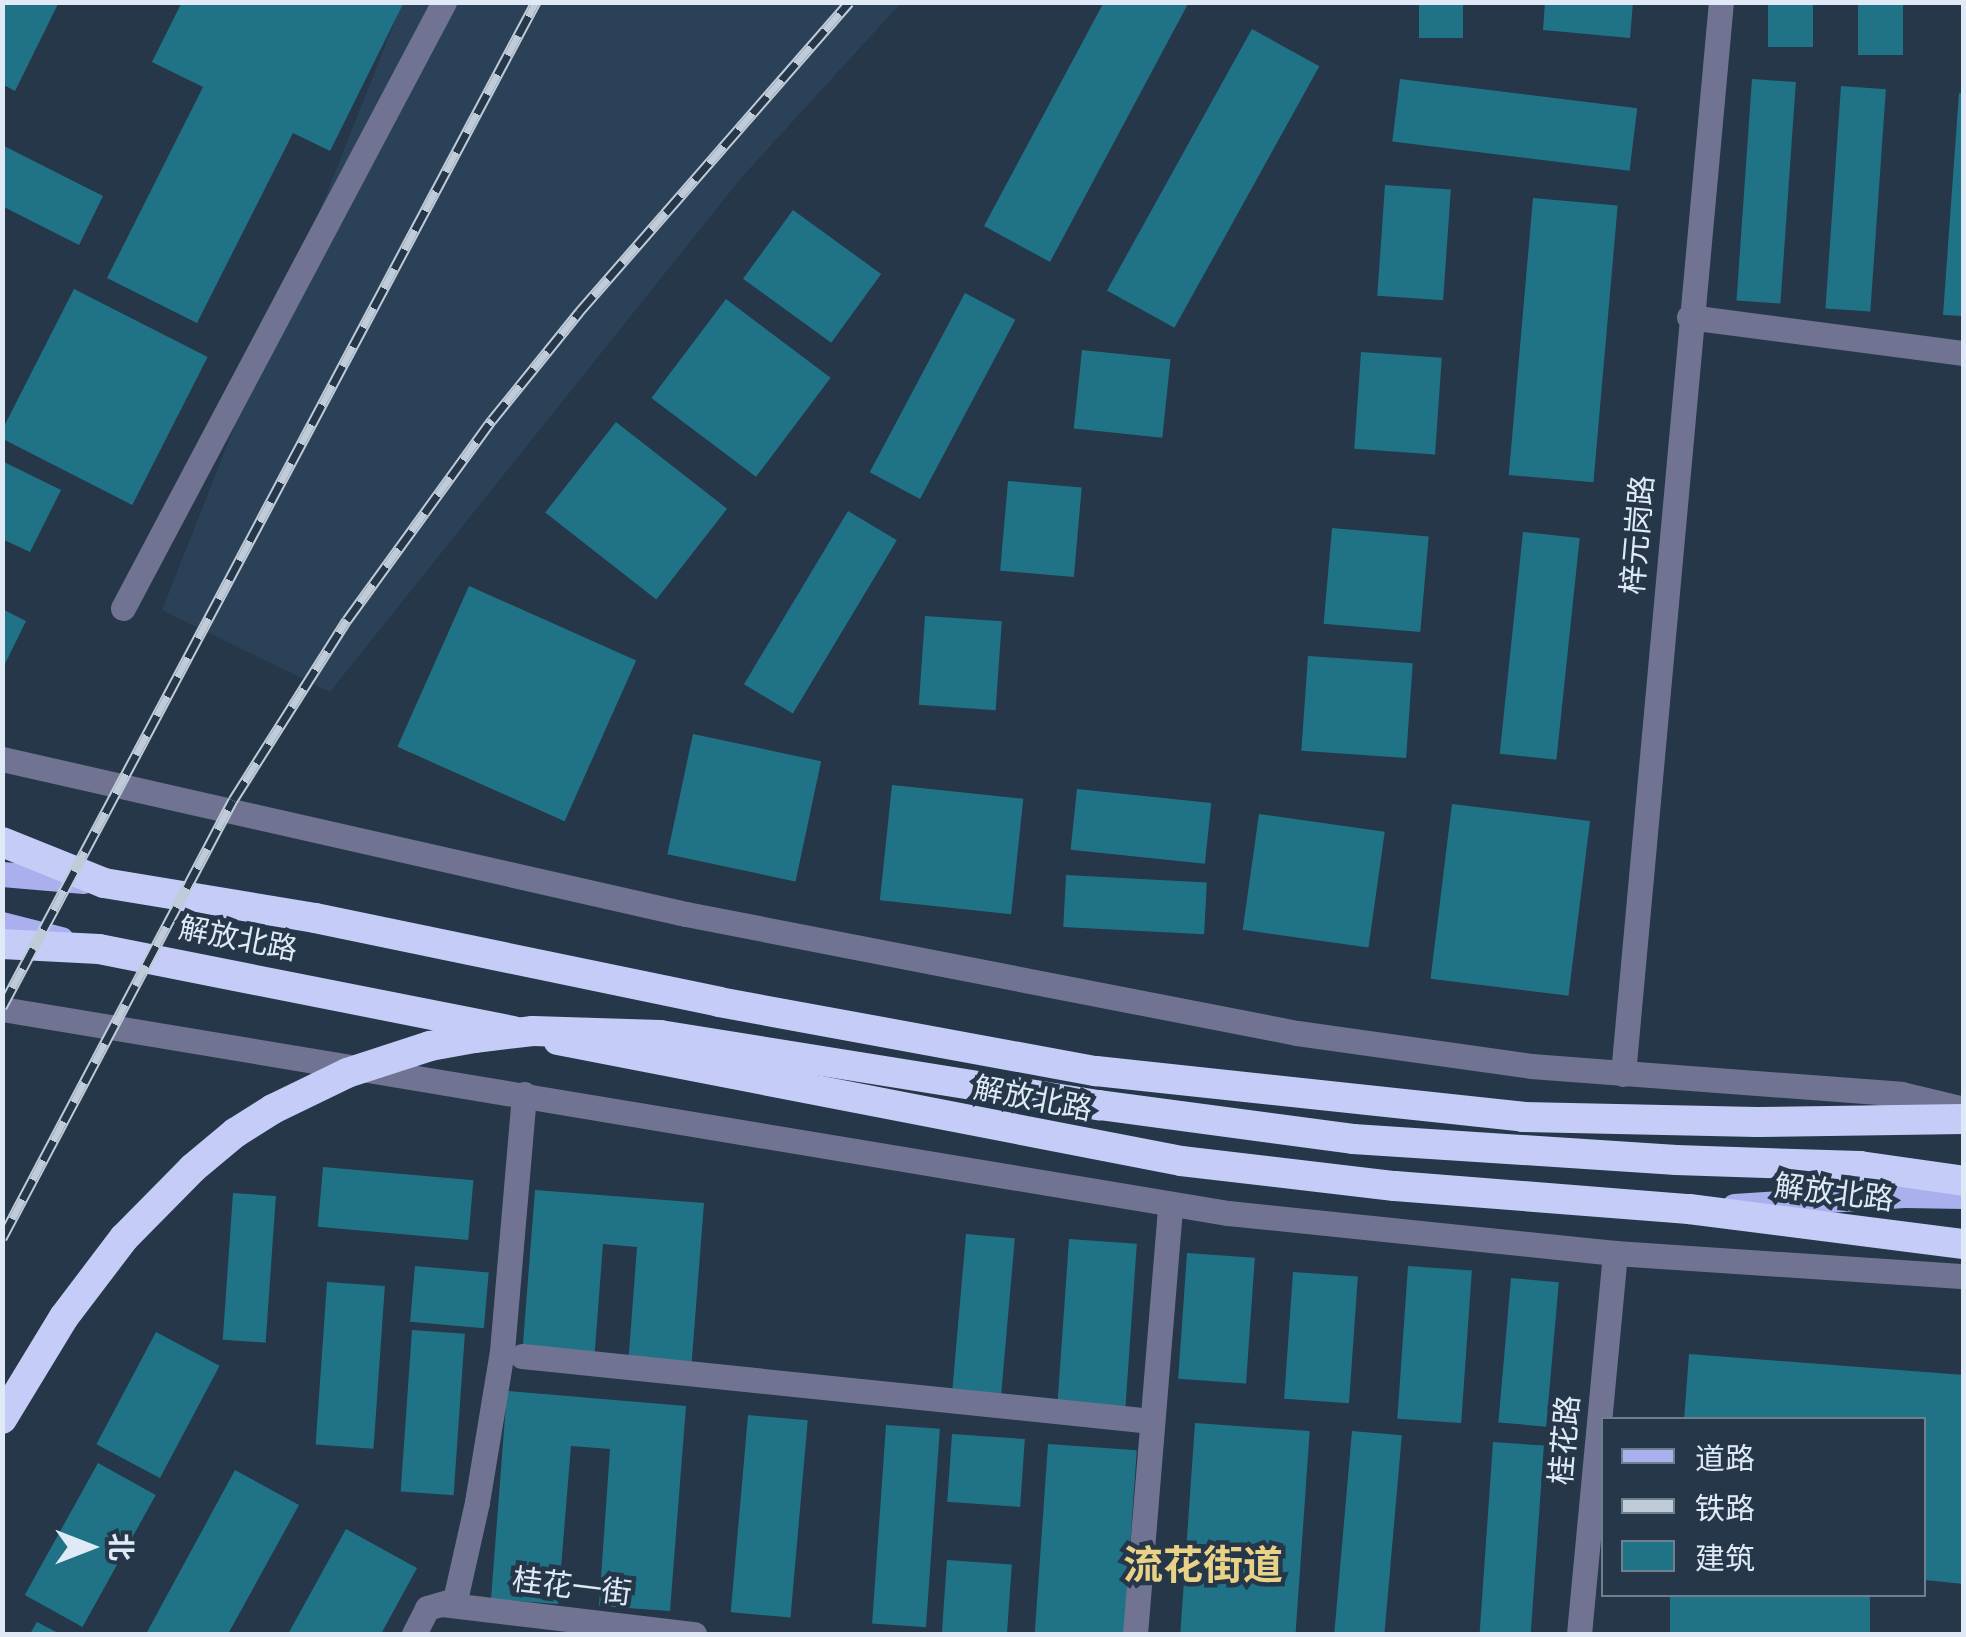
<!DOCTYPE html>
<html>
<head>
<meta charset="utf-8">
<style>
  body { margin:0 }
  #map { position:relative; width:1966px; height:1637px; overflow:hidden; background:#253749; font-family:Arial,"Noto Sans SC",sans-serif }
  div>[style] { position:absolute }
  .built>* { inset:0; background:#2a4157 }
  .building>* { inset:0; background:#207387; transform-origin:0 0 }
  .minor>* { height:25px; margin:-12.5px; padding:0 12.5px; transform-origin:12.5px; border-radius:12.5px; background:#707492 }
  .major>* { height:25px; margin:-12.5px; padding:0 12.5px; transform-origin:12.5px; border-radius:12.5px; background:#aab0ed }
  .highway>* { height:30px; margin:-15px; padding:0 15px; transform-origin:15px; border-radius:15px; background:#c6ccf8 }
  .rail>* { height:11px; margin-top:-5.5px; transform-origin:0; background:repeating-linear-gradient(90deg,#253749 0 22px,#bfcbd8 0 44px); box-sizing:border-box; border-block:2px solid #bfcbd8 }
  .highway-bridge>* { height:30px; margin:-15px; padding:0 15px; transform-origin:15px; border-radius:15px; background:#c6ccf8 }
  span { translate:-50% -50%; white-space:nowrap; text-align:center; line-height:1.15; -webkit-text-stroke:9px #253749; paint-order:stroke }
  .street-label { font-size:30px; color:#dfeaf6 }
  .district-label { font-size:40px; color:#e9d185; font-weight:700 }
  .frame { position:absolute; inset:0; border:5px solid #dfeaf6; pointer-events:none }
  .legend { position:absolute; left:1601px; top:1417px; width:325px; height:180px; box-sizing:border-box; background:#253749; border:2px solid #6f7f8e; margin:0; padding:12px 18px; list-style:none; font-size:30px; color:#dfeaf6 }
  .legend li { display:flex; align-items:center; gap:20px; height:50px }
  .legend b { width:50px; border:2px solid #6f7f8e }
  .north { position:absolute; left:40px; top:1497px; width:100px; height:100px; -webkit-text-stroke:8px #253749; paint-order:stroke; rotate:90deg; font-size:28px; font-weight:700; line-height:40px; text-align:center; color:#dfeaf6 }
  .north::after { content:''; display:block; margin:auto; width:35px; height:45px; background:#dfeaf6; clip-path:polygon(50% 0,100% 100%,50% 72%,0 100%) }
</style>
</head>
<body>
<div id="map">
  <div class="built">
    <i style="clip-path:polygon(402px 3px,901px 3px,742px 177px,330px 692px,162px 610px)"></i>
  </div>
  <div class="building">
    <i style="clip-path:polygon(2px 2px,59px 2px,15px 91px,2px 84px)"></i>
    <i style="clip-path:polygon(182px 2px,404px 2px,330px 151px,293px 133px,197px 323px,107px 278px,203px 87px,152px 62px)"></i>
    <i style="clip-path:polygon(1104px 2px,1189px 2px,1050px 262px,984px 226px)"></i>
    <i style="left:1419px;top:2px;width:44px;height:36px"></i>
    <i style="clip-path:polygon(1545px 2px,1633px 2px,1630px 38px,1543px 30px)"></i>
    <i style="left:1768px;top:2px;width:45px;height:45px"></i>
    <i style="left:1858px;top:2px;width:45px;height:53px"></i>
    <i style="left:1252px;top:29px;width:77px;height:299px;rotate:29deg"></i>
    <i style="left:1400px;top:79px;width:239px;height:63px;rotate:7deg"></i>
    <i style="left:1752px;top:79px;width:44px;height:222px;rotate:4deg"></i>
    <i style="left:1841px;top:86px;width:45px;height:223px;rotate:4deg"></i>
    <i style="clip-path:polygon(1959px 93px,1964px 94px,1964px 316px,1943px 315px)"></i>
    <i style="clip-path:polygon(2px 145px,103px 196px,79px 245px,2px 206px)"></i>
    <i style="left:1385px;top:185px;width:66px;height:111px;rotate:4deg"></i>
    <i style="left:1533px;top:198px;width:85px;height:278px;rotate:5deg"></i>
    <i style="left:793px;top:210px;width:109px;height:85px;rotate:36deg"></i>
    <i style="left:74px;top:289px;width:150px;height:166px;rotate:27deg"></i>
    <i style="left:965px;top:293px;width:57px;height:203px;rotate:28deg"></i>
    <i style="left:726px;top:299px;width:131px;height:124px;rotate:37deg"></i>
    <i style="left:1082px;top:350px;width:89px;height:79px;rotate:6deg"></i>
    <i style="left:1361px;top:352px;width:81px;height:97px;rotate:4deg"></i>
    <i style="left:616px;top:422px;width:141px;height:115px;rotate:38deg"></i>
    <i style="clip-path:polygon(2px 461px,61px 490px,30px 552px,2px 539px)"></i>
    <i style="left:1008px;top:481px;width:74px;height:90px;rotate:5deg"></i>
    <i style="left:848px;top:511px;width:57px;height:202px;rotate:31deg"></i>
    <i style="left:1332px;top:528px;width:97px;height:96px;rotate:5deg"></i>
    <i style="left:1523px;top:532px;width:57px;height:223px;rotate:6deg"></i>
    <i style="left:469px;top:586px;width:183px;height:176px;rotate:24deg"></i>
    <i style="clip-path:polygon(2px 609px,26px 621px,2px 670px)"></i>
    <i style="left:925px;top:616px;width:77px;height:89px;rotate:4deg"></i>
    <i style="left:1308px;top:656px;width:105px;height:95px;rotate:4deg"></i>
    <i style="left:693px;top:734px;width:131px;height:123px;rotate:12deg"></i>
    <i style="left:892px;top:785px;width:132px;height:116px;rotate:6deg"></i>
    <i style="left:1077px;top:789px;width:135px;height:61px;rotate:6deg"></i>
    <i style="left:1452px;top:804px;width:139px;height:176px;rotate:7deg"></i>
    <i style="left:1259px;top:814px;width:127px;height:117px;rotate:8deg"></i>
    <i style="left:1066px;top:875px;width:141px;height:52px;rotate:3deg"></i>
    <i style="left:323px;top:1167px;width:151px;height:60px;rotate:5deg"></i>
    <i style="clip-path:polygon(535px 1190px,704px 1203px,691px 1371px,628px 1366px,637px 1247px,603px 1244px,594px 1362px,522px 1356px)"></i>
    <i style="left:233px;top:1193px;width:43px;height:147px;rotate:4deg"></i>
    <i style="left:966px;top:1234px;width:49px;height:156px;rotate:5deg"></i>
    <i style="left:1069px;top:1239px;width:68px;height:165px;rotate:4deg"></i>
    <i style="left:1187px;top:1253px;width:68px;height:126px;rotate:4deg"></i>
    <i style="left:415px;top:1266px;width:74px;height:56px;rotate:5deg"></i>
    <i style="left:1408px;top:1266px;width:64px;height:153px;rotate:4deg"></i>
    <i style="left:1293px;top:1272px;width:65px;height:127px;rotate:4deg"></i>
    <i style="left:1511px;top:1278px;width:48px;height:145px;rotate:5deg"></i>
    <i style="left:327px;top:1282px;width:58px;height:163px;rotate:4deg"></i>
    <i style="left:412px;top:1330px;width:53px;height:162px;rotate:4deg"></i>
    <i style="left:156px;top:1332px;width:72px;height:127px;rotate:28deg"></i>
    <i style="clip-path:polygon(1689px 1354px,1964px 1375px,1964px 1584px,1924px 1580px,1924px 1420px,1684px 1420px)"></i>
    <i style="clip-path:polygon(507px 1391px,686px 1406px,670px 1611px,599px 1606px,610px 1449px,571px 1446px,558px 1604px,491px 1599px)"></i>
    <i style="left:748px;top:1415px;width:60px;height:198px;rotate:5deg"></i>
    <i style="left:1195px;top:1423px;width:115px;height:212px;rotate:4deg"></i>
    <i style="left:886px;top:1425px;width:54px;height:199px;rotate:4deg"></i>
    <i style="left:1352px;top:1431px;width:50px;height:204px;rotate:5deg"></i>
    <i style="left:952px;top:1434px;width:73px;height:68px;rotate:4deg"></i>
    <i style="left:1493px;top:1442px;width:51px;height:193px;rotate:4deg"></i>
    <i style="left:1048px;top:1444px;width:89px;height:191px;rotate:4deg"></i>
    <i style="left:98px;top:1463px;width:66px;height:151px;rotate:29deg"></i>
    <i style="clip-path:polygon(235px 1470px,299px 1505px,228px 1634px,146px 1634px)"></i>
    <i style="clip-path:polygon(346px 1529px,417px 1568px,381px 1634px,288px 1634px)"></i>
    <i style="left:947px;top:1560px;width:65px;height:72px;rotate:4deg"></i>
    <i style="left:1670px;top:1594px;width:200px;height:40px"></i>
    <i style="clip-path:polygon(37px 1622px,60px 1634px,30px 1634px)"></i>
  </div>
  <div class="minor">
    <i style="left:1689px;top:317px;width:277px;rotate:7.5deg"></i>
    <i style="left:123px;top:608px;width:686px;rotate:-62.09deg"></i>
    <i style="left:2px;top:759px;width:701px;rotate:12.77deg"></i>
    <i style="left:686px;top:914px;width:622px;rotate:11.02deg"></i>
    <i style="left:1297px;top:1033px;width:236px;rotate:8deg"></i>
    <i style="left:1531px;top:1066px;width:371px;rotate:4.3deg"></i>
    <i style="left:1901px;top:1094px;width:65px;rotate:13.4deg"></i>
    <i style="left:2px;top:1009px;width:1243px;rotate:9.45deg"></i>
    <i style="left:1228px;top:1213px;width:389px;rotate:5.9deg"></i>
    <i style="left:1615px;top:1253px;width:350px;rotate:3.8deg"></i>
    <i style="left:1623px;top:1074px;width:1076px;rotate:-84.78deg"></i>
    <i style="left:522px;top:1356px;width:633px;rotate:5.89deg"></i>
    <i style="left:442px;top:1604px;width:254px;rotate:6.8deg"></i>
    <i style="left:414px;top:1634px;width:29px;rotate:-63deg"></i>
    <i style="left:427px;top:1608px;width:29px;rotate:-16deg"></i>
    <i style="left:455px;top:1600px;width:100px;rotate:-77.3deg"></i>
    <i style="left:477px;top:1502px;width:153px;rotate:-80.6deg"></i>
    <i style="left:502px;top:1351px;width:258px;rotate:-85.1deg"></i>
    <i style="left:1135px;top:1634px;width:430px;rotate:-85.3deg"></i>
    <i style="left:1579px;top:1634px;width:383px;rotate:-84.6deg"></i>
  </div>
  <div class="major">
    <i style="left:2px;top:874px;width:82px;rotate:4.9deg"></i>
    <i style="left:2px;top:924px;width:61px;rotate:14.3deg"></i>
    <i style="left:1734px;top:1206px;width:170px;rotate:-3.7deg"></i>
    <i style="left:1904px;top:1195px;width:60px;rotate:1deg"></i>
  </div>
  <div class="highway">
    <i style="left:2px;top:842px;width:110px;rotate:21.9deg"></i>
    <i style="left:104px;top:883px;width:214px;rotate:9.4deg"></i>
    <i style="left:315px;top:918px;width:413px;rotate:11.7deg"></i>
    <i style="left:719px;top:1002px;width:383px;rotate:10.4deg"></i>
    <i style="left:1096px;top:1071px;width:429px;rotate:6.1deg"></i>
    <i style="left:1523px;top:1117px;width:234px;rotate:1.2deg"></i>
    <i style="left:1757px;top:1122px;width:207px;rotate:-0.8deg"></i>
    <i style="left:2px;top:944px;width:97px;rotate:3deg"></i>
    <i style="left:99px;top:949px;width:422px;rotate:11.2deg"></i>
    <i style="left:558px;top:1040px;width:635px;rotate:10.99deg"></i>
    <i style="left:1181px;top:1161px;width:215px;rotate:6.7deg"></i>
    <i style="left:1395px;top:1186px;width:295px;rotate:4.5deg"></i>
    <i style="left:1689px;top:1209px;width:277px;rotate:7.3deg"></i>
    <i style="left:1860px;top:1166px;width:105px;rotate:8.2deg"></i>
  </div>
  <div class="rail">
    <i style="left:2px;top:1007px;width:1138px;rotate:-62.02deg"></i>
    <i style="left:2px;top:1238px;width:495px;rotate:-62.2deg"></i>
    <i style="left:233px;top:800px;width:213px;rotate:-57.7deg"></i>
    <i style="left:347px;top:620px;width:247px;rotate:-54.1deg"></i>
    <i style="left:492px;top:420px;width:139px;rotate:-51.1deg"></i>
    <i style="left:579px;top:312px;width:411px;rotate:-48.9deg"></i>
  </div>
  <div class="highway-bridge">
    <i style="left:2px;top:1419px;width:119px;rotate:-58.7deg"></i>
    <i style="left:64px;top:1317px;width:99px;rotate:-52.8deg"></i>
    <i style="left:124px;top:1238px;width:98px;rotate:-45.4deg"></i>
    <i style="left:193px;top:1168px;width:55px;rotate:-39.8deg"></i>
    <i style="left:235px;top:1133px;width:45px;rotate:-32.3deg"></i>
    <i style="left:273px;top:1109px;width:82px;rotate:-25.9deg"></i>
    <i style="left:347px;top:1073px;width:87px;rotate:-18deg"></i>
    <i style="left:430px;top:1046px;width:45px;rotate:-10.3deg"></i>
    <i style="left:474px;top:1038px;width:59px;rotate:-6.8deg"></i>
    <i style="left:533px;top:1031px;width:127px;rotate:1.8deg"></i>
    <i style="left:660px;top:1035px;width:445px;rotate:9.1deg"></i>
    <i style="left:1099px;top:1105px;width:256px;rotate:7.6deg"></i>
    <i style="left:1353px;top:1139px;width:324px;rotate:3.7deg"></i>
    <i style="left:1676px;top:1160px;width:184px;rotate:1.9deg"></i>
  </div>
  <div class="street-label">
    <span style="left:1638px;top:535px;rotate:-85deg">梓元岗路</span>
    <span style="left:238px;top:939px;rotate:11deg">解放北路</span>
    <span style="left:1033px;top:1099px;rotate:11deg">解放北路</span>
    <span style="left:1834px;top:1193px;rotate:7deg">解放北路</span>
    <span style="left:1565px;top:1440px;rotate:-85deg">桂花路</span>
    <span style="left:572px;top:1587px;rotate:7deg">桂花一街</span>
  </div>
  <div class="district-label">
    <span style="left:1203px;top:1565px">流花街道</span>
  </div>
  <div class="frame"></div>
  <ul class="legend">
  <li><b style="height:12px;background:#aab0ed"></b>道路</li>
  <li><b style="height:12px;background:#bfcbd8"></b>铁路</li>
  <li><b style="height:28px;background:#207387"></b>建筑</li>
  </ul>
  <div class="north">北</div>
</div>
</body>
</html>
